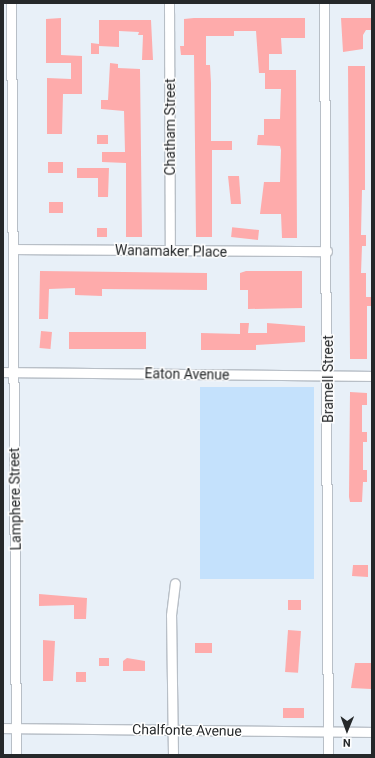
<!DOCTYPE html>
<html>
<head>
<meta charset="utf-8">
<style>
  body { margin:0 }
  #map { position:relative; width:375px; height:758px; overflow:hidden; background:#e8f0f8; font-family:Roboto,sans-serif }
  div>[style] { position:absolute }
  .green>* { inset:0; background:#c4e1fc; transform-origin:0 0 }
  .building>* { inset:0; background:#feabab; transform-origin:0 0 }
  .roads { filter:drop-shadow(1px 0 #b8bfc7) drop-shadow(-1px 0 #b8bfc7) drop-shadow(0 1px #b8bfc7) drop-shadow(0 -1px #b8bfc7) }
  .minor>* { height:9px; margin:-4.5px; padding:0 4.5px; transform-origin:4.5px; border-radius:4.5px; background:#fff }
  span { translate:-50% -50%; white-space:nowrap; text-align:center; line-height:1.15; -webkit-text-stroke:3px #fff; paint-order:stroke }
  .street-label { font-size:14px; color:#25282a }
  .frame { position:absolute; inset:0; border:4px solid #25282a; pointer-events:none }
  .north { position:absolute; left:327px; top:710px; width:40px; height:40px; -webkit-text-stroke:3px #fff; paint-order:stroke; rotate:181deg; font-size:11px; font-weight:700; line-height:16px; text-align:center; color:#25282a }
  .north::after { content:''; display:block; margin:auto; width:14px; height:18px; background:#25282a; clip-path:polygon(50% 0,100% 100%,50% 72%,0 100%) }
</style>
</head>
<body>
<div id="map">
  <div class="green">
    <i style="left:200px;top:387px;width:114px;height:192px"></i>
  </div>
  <div class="building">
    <i style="clip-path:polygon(61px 18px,61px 55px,82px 56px,82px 94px,63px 94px,62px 134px,47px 134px,47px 78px,71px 79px,71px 63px,46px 63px,46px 19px)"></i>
    <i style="clip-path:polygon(194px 18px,305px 18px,305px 38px,281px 38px,282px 54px,269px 54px,269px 70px,296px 70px,297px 238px,282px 238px,281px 214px,260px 214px,264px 182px,280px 182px,281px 150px,280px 146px,257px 145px,258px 135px,264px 135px,264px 119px,280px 119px,281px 89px,265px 89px,265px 73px,259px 73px,256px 31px,234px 31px,234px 36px,206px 36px,206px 65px,210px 65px,211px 83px,211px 141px,232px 141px,232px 150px,212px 150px,212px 237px,196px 237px,194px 55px,181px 55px,180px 46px,184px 46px,184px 19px)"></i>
    <i style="clip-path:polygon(341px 18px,372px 18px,372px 30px,366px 30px,363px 35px,363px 49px,343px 52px)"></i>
    <i style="clip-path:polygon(99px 20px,151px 20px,153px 60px,142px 60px,143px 35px,138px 35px,139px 32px,119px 31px,119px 47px,99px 46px,99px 54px,91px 54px,91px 43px,99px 44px)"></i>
    <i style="clip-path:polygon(110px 63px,118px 64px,118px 68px,140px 69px,142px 237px,126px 237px,126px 163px,102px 162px,102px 152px,125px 152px,124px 111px,101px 109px,101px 100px,108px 100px)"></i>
    <i style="clip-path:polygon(348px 66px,365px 66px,365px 190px,362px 190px,361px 235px,366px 235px,366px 246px,362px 246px,361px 273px,366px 273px,366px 297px,372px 297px,372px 306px,367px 306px,367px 359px,350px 359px)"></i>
    <i style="left:97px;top:135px;width:11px;height:9px"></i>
    <i style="left:48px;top:162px;width:15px;height:11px"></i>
    <i style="clip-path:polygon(77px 168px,109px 168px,108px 197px,98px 197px,98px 178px,77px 178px)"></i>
    <i style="clip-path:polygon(228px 176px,239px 176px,241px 204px,231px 204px)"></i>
    <i style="left:49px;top:202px;width:14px;height:11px"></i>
    <i style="left:97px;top:228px;width:10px;height:9px"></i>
    <i style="left:259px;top:230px;width:10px;height:27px;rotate:96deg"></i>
    <i style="clip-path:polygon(40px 271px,207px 273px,207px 290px,102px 289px,102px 296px,75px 295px,75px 288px,49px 289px,48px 319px,39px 319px)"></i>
    <i style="clip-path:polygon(246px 271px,302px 271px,302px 308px,248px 309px,248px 290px,240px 290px,240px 273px)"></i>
    <i style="clip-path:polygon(240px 323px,249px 323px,248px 333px,267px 333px,267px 323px,305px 326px,305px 342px,256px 345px,256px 350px,201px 350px,201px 333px,240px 334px)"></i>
    <i style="left:41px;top:331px;width:11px;height:17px;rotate:5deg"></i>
    <i style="left:69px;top:332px;width:77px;height:17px"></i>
    <i style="clip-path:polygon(350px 392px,367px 393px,367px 405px,362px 405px,362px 432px,367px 432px,367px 442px,363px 442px,363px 470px,367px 470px,367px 482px,363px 482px,362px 502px,350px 502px,349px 497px)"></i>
    <i style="clip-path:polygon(353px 565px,368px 565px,368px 577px,352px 576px)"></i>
    <i style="clip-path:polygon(39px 594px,87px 598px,86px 619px,74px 619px,74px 605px,39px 606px)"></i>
    <i style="left:288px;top:600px;width:13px;height:10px"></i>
    <i style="left:288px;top:630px;width:13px;height:42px;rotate:4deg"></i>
    <i style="clip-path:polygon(43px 640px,55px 641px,53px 681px,43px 681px)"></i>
    <i style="left:195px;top:643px;width:17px;height:10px"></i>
    <i style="left:99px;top:658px;width:10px;height:8px"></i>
    <i style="clip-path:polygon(127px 658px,145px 661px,145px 671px,123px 671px,123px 661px)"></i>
    <i style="clip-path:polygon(355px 663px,372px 663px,371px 689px,351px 688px)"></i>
    <i style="left:76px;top:672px;width:10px;height:10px"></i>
    <i style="left:283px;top:708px;width:21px;height:10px"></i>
  </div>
  <div class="roads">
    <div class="minor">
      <i style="left:11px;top:3px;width:752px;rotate:89.62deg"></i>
      <i style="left:169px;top:3px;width:248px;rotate:89.8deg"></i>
      <i style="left:324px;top:3px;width:752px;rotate:89.7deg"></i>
      <i style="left:14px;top:249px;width:313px;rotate:0.4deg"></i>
      <i style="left:3px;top:372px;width:369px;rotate:0.6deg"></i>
      <i style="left:3px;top:728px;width:369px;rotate:0.6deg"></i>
      <i style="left:173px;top:755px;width:140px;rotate:-90.8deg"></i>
      <i style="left:171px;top:615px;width:32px;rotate:-83deg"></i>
    </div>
  </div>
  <div class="street-label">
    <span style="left:170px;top:127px;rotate:-90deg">Chatham Street</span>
    <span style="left:171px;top:251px;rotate:1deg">Wanamaker Place</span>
    <span style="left:187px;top:374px;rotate:1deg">Eaton Avenue</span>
    <span style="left:328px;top:379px;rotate:-90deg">Bramell Street</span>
    <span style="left:15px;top:499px;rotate:-91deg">Lamphere Street</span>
    <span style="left:187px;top:730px;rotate:1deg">Chalfonte Avenue</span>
  </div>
  <div class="frame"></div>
  <div class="north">N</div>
</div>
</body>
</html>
